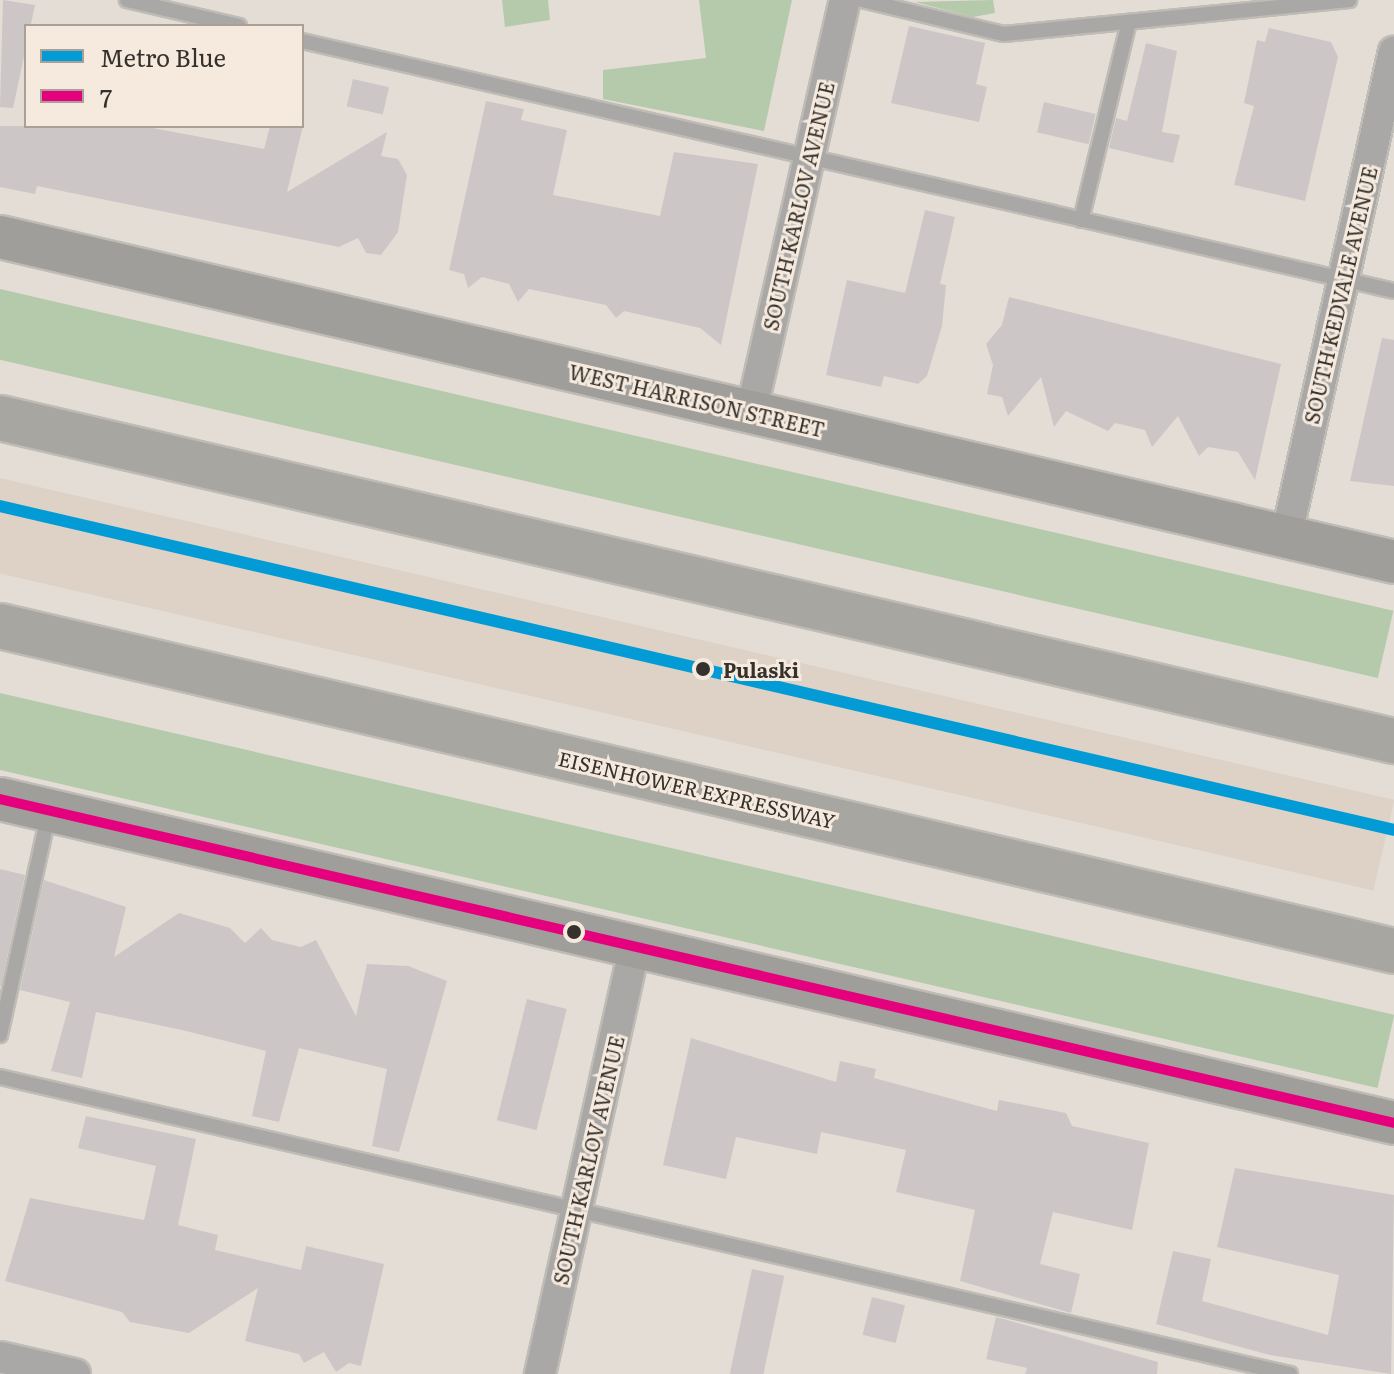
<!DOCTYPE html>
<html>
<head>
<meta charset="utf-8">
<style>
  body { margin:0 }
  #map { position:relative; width:1394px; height:1374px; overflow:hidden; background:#e3ddd6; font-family:Literata,serif }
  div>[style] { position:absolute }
  .built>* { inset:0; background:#ddd2c5; transform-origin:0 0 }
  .green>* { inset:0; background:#b5caab; transform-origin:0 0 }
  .building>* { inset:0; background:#ccc7c6; transform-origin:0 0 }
  .roads { filter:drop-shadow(2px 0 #bfbbb5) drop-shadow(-2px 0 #bfbbb5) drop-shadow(0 2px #bfbbb5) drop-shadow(0 -2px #bfbbb5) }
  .lane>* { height:14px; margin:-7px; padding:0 7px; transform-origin:7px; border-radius:7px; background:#a9a8a6 }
  .street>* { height:30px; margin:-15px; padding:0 15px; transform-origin:15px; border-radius:15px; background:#a9a8a6 }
  .secondary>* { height:42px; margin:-21px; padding:0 21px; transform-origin:21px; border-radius:21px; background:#9f9e9a }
  .highway>* { height:44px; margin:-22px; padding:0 22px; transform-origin:22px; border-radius:22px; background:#a8a6a0 }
  .bus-1>* { height:10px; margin:-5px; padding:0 5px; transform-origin:5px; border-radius:5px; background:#e5007d }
  .metro-1>* { height:12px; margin:-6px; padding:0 6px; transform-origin:6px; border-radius:6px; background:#039bd5 }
  .dots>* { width:22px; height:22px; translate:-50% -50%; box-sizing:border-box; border:4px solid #f6eade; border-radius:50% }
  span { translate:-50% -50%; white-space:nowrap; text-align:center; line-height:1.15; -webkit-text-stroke:6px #f6eade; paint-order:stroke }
  .street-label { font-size:20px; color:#35312c }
  .stop-label { font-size:20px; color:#35312c; font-weight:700 }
  .left { translate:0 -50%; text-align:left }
  .legend { position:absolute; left:24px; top:24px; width:280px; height:104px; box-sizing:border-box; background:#f6eade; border:2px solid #a9a097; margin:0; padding:10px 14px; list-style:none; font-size:24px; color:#35312c }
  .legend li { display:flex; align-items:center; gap:16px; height:40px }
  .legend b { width:40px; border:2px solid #a9a097 }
</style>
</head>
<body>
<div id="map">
  <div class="built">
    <i style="left:0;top:478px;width:1431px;height:93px;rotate:13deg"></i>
  </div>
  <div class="green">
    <i style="clip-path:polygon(502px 0,548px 0,550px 20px,505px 27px)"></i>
    <i style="clip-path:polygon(699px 0,792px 0,764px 131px,603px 99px,603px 70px,706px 58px)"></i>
    <i style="clip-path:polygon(993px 0,995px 13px,973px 17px,915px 2px)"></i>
    <i style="left:0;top:289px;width:1430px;height:69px;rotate:13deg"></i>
    <i style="left:0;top:693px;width:1431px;height:75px;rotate:13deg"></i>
  </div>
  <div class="building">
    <i style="clip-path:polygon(3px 0,35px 5px,13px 108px,0 107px)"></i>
    <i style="clip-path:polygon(909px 26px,985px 43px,976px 84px,987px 87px,979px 122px,891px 103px)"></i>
    <i style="clip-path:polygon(1269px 28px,1331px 42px,1338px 57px,1305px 201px,1234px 185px,1254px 106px,1244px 103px,1257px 40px,1265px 42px)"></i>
    <i style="clip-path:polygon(1146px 43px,1177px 51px,1162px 132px,1180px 135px,1173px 163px,1109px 148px,1116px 118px,1127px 121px)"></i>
    <i style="left:353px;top:79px;width:37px;height:28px;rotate:13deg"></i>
    <i style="clip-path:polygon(486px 101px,524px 109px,521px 120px,567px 130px,553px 195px,660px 216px,674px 152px,758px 164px,721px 345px,700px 328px,624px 311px,616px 318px,606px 305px,529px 289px,518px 302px,509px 284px,482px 277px,468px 288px,464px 274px,449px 270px)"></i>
    <i style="left:1044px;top:102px;width:53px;height:31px;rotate:13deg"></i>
    <i style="clip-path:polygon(0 126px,142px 126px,264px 149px,270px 126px,303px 126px,287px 192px,387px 132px,381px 156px,398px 159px,407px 175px,398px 232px,381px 255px,366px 253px,358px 238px,339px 247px,37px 186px,35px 194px,0 187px)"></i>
    <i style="clip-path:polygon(925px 210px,955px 217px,940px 284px,946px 285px,942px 326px,927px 376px,918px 384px,884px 376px,881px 387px,826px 375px,847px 280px,905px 293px)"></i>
    <i style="clip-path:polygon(1009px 297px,1281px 364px,1255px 480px,1238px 452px,1208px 447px,1199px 456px,1178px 416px,1152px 447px,1145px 430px,1115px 423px,1108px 431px,1066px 411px,1054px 427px,1041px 377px,1008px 416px,1002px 397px,987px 394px,993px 365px,986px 344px,1002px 325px)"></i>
    <i style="clip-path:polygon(1382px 338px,1394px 340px,1394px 486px,1350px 481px)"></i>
    <i style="clip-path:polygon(0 869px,25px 875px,1px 986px,0 986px)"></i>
    <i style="clip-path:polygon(44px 880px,126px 907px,114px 957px,179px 913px,230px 928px,245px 943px,261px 928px,272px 940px,301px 947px,316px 940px,356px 1016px,367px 964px,408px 966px,447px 981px,399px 1152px,372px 1146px,387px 1069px,299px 1048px,279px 1122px,252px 1116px,266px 1051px,182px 1030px,96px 1012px,82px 1078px,51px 1071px,70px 1002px,20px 990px)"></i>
    <i style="left:527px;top:999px;width:41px;height:125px;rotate:14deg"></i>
    <i style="clip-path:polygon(691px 1038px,836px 1082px,840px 1061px,876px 1069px,874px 1078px,997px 1111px,999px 1100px,1066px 1113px,1072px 1126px,1149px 1143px,1132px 1230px,1053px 1212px,1040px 1264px,1080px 1274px,1071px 1313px,960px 1281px,975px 1210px,896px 1192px,906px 1150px,821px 1132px,817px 1154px,736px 1137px,726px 1179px,663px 1165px)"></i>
    <i style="clip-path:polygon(86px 1116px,196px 1139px,178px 1225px,218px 1235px,215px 1250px,301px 1270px,306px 1246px,384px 1264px,361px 1366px,349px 1363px,336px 1372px,324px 1352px,304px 1363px,299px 1354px,245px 1341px,258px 1288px,189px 1333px,130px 1322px,122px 1312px,5px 1281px,30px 1198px,144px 1220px,156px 1166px,78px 1148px)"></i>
    <i style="clip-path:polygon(1235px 1168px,1394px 1195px,1391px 1374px,1270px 1355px,1156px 1324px,1173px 1251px,1211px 1259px,1202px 1301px,1328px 1335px,1339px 1275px,1217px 1247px)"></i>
    <i style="left:752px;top:1269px;width:33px;height:107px;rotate:12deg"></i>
    <i style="left:872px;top:1297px;width:34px;height:39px;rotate:14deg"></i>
    <i style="clip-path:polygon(996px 1317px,1158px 1362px,1157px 1374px,1025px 1374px,1027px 1368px,986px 1359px)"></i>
  </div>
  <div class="roads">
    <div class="lane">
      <i style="left:127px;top:0;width:115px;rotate:13.1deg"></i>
      <i style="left:862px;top:0;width:146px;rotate:13.5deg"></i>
      <i style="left:1004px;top:34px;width:347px;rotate:-5.6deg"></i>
      <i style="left:302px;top:41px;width:1120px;rotate:12.89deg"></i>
      <i style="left:1081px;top:220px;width:204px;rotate:-76.4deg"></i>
      <i style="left:0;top:1035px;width:227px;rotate:-77.6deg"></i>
      <i style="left:0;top:1077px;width:1324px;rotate:12.97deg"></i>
    </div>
    <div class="street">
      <i style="left:751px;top:413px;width:424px;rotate:-77.2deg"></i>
      <i style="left:1286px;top:538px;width:498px;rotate:-77.5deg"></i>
      <i style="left:0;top:1357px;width:77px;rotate:12.8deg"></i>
      <i style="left:540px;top:1374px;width:438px;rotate:-77.5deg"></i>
    </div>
    <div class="secondary">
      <i style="left:0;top:237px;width:1431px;rotate:13.12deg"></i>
      <i style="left:0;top:799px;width:1431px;rotate:13.08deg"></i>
    </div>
    <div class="highway">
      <i style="left:0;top:418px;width:1431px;rotate:13.05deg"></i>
      <i style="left:0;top:626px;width:1431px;rotate:13.12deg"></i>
    </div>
  </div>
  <div class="bus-1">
    <i style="left:0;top:799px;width:1431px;rotate:13.08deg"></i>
  </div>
  <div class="metro-1">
    <i style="left:0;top:506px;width:1431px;rotate:13.08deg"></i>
  </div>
  <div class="dots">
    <i style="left:703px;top:669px;background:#35312c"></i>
    <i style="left:574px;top:932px;background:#35312c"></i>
  </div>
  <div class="street-label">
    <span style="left:798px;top:206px;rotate:-77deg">SOUTH KARLOV AVENUE</span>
    <span style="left:1340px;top:295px;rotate:-77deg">SOUTH KEDVALE AVENUE</span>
    <span style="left:697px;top:400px;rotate:13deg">WEST HARRISON STREET</span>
    <span style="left:697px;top:789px;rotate:13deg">EISENHOWER EXPRESSWAY</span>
    <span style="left:588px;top:1160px;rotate:-77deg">SOUTH KARLOV AVENUE</span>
  </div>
  <div class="stop-label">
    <span class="left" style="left:723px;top:669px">Pulaski</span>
  </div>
  <ul class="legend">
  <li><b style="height:10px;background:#039bd5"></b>Metro Blue</li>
  <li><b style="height:10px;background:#e5007d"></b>7</li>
  </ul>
</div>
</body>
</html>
